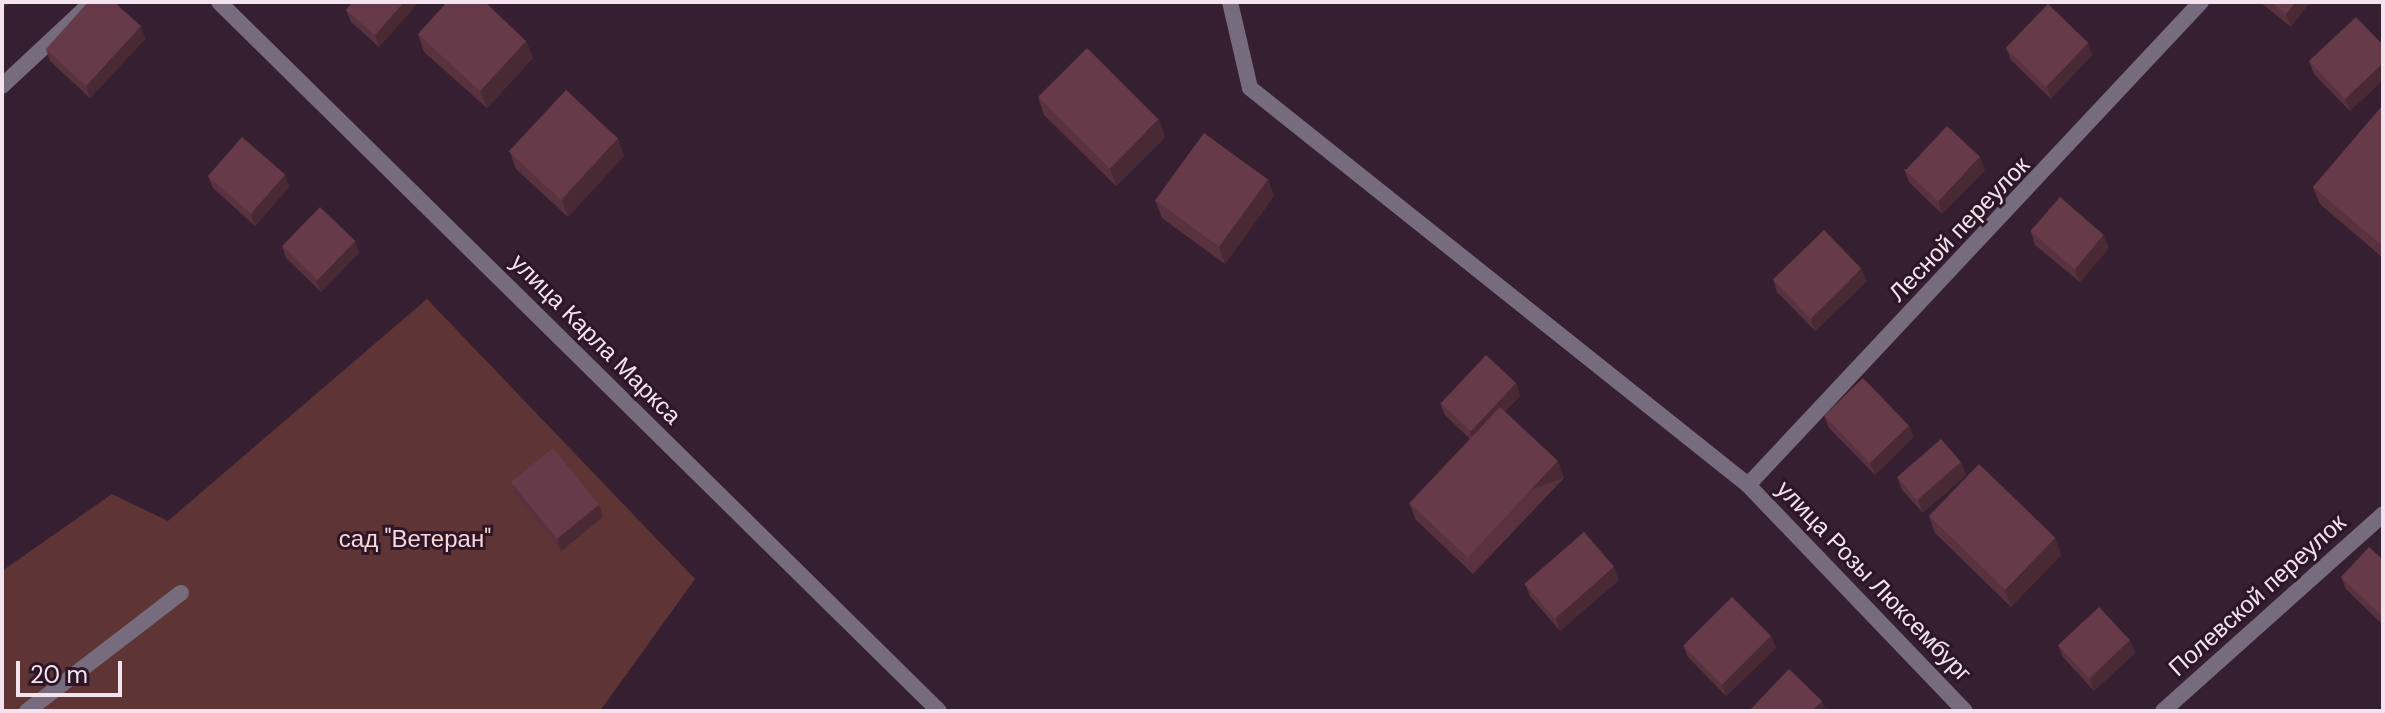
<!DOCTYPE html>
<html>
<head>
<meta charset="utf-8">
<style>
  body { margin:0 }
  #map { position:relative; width:2385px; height:713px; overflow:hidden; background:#371f32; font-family:"DM Sans",sans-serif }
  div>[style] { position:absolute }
  .green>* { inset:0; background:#5f3434 }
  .lane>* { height:16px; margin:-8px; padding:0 8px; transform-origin:8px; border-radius:8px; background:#766c7d }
  .street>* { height:16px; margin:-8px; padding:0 8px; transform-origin:8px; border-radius:8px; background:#766c7d }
  .wall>* { inset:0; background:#593240 }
  .shaded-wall>* { inset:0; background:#482934; transform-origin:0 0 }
  .building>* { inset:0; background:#673a4a; transform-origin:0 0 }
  span { translate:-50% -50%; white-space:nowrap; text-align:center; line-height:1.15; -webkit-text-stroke:6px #2d1628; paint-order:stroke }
  .street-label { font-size:24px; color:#f3e3ef }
  .park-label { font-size:24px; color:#f9d7d6 }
  .frame { position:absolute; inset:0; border:4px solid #f3e3ef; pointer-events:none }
  .scale { position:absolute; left:16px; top:661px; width:106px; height:36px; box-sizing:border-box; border:4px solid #f3e3ef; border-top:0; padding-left:10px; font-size:24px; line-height:28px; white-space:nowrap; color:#f3e3ef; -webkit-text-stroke:6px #2d1628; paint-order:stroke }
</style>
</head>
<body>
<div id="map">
  <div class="green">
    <i style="clip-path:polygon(427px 299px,695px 579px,600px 711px,2px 711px,2px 571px,112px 494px,168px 521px)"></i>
  </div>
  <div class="lane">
    <i style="left:1230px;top:2px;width:88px;rotate:76.9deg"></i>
    <i style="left:1250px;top:88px;width:637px;rotate:38.56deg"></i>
    <i style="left:1748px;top:485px;width:662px;rotate:-46.84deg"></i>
    <i style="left:27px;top:711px;width:194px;rotate:-37.5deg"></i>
  </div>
  <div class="street">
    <i style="left:219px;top:2px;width:1010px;rotate:44.56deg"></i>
    <i style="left:2px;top:86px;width:123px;rotate:-43deg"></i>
    <i style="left:1748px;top:485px;width:313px;rotate:46.2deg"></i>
    <i style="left:2163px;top:711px;width:295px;rotate:-41.8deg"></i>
  </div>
  <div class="wall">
    <i style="clip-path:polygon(353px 2px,419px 2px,379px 47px,351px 22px,346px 10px)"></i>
    <i style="clip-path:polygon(2260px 2px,2310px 2px,2291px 27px)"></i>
    <i style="clip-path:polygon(141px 26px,145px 39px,90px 98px,50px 61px,46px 49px)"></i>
    <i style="clip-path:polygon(418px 34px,526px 41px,533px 58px,487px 108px,424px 52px)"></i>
    <i style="clip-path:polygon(2383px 45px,2383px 80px,2350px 111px,2314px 74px,2309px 61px)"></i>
    <i style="clip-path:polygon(2006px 48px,2092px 55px,2051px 99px,2011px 60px)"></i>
    <i style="clip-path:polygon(1038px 97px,1165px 137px,1116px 186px,1044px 115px)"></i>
    <i style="clip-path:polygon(2383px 105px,2383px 258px,2320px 204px,2313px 187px)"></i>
    <i style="clip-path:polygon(510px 152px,624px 156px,568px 217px,516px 169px)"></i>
    <i style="clip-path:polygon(1904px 169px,1985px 170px,1942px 214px,1909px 182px)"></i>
    <i style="clip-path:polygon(285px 175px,289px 187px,255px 226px,213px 188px,208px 176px)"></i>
    <i style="clip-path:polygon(1268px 179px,1274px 196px,1225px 264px,1162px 218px,1155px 200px)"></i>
    <i style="clip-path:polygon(2031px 232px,2109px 248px,2080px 282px,2035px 245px)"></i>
    <i style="clip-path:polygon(355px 241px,359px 253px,321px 292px,286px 258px,282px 246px)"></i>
    <i style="clip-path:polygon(1773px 279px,1867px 281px,1815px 331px,1777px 292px)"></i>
    <i style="clip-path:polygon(1516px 383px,1520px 396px,1505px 412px,1558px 461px,1564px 478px,1473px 574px,1416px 520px,1409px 503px,1470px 439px,1445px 415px,1440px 403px)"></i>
    <i style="clip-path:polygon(1824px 416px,1909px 425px,1913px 437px,1875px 475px,1829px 428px)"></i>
    <i style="clip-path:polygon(1961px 462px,1966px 475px,1923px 513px,1902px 490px,1897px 477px)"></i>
    <i style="clip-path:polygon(511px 482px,603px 517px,561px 551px,516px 495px)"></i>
    <i style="clip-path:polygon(1929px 516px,2055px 538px,2061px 555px,2011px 607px,1935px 533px)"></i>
    <i style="clip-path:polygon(2383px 560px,2383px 625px,2346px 589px,2341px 577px)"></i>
    <i style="clip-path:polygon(1619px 580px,1560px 631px,1530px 596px,1525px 584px)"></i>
    <i style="clip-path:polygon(1771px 636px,1776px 648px,1726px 696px,1688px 657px,1683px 645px)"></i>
    <i style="clip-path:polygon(2130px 640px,2135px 653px,2094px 691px,2063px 657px,2058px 645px)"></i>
  </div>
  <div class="shaded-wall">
    <i style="clip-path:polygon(2px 2px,10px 2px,2px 10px)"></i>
    <i style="clip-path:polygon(404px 2px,419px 2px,379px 47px,375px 35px)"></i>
    <i style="clip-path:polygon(2296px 2px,2310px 2px,2291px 27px,2286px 14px)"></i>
    <i style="clip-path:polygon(141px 26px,145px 39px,90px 98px,86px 86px)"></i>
    <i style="clip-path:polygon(526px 41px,533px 58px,487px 108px,480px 91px)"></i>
    <i style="clip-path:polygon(2088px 43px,2092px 55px,2051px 99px,2047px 86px)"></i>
    <i style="clip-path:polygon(2383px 63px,2383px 80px,2350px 111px,2345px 99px)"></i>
    <i style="clip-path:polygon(1159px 119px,1165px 137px,1116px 186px,1110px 169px)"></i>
    <i style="clip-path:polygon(618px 138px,624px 156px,568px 217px,562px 200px)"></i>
    <i style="clip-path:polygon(1980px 157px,1985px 170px,1942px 214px,1938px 201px)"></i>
    <i style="clip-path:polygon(285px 175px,289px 187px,255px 226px,250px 214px)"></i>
    <i style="clip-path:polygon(1268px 179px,1274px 196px,1225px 264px,1219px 247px)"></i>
    <i style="clip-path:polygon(2104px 235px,2109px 248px,2080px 282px,2075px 270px)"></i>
    <i style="clip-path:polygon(355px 241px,359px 253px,321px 292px,316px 280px)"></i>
    <i style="clip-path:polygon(1862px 269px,1867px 281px,1815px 331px,1811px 319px)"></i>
    <i style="clip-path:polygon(1516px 383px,1520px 396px,1474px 444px,1470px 431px)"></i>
    <i style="clip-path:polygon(1909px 425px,1913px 437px,1875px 475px,1870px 462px)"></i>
    <i style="left:1558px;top:461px;width:18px;height:132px;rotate:71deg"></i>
    <i style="clip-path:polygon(1961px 462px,1966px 475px,1923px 513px,1918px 500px)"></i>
    <i style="clip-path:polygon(599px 505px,603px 517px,561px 551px,557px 538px)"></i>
    <i style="clip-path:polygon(2055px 538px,2061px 555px,2011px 607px,2005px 590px)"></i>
    <i style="clip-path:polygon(1614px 567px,1619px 580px,1560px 631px,1556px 618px)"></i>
    <i style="clip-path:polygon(1771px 636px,1776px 648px,1726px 696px,1722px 684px)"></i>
    <i style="clip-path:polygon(2130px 640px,2135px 653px,2094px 691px,2090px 679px)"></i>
    <i style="clip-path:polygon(1822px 701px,1826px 711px,1812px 711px)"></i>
  </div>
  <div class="building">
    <i style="clip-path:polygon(88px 2px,114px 2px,141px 26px,86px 86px,46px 49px)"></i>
    <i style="clip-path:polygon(353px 2px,404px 2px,375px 35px,346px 10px)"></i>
    <i style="clip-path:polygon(447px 2px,485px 2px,526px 41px,480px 91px,418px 34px)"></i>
    <i style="clip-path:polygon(2271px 2px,2296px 2px,2286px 14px)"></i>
    <i style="left:2048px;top:4px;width:56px;height:61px;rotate:44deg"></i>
    <i style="clip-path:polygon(2356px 17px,2383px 45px,2383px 63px,2345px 99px,2309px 61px)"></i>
    <i style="left:1087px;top:48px;width:101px;height:69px;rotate:45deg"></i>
    <i style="left:566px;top:90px;width:71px;height:84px;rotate:43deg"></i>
    <i style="clip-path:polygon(2383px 105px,2383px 246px,2313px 187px)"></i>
    <i style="left:1947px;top:126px;width:45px;height:61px;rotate:43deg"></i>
    <i style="left:1204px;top:133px;width:79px;height:83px;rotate:36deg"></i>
    <i style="left:242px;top:137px;width:57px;height:52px;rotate:41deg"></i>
    <i style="left:2060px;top:197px;width:58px;height:45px;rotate:41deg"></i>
    <i style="left:320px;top:207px;width:49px;height:54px;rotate:44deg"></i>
    <i style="left:1824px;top:230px;width:54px;height:71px;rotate:46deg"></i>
    <i style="left:1486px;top:355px;width:41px;height:66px;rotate:43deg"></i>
    <i style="left:1863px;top:378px;width:66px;height:54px;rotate:46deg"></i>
    <i style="left:1500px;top:407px;width:79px;height:132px;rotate:43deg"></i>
    <i style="left:1941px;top:439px;width:30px;height:58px;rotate:49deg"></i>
    <i style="left:553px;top:448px;width:73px;height:54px;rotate:51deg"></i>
    <i style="left:1979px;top:464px;width:106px;height:72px;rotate:44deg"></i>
    <i style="left:1584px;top:532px;width:46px;height:79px;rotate:49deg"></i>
    <i style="clip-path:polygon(2369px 547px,2383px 560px,2383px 617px,2341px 577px)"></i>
    <i style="left:1732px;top:597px;width:55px;height:69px;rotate:45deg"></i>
    <i style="left:2099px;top:607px;width:45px;height:56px;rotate:47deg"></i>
    <i style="clip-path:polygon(1789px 669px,1822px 701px,1812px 711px,1749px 711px)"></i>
  </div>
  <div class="street-label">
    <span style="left:1959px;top:229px;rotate:-46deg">Лесной переулок</span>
    <span style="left:596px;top:339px;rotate:45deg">улица Карла Маркса</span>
    <span style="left:1874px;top:581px;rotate:46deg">улица Розы Люксембург</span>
    <span style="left:2257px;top:595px;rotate:-42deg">Полевской переулок</span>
  </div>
  <div class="park-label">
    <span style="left:415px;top:539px">сад "Ветеран"</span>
  </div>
  <div class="frame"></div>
  <div class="scale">20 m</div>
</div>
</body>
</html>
